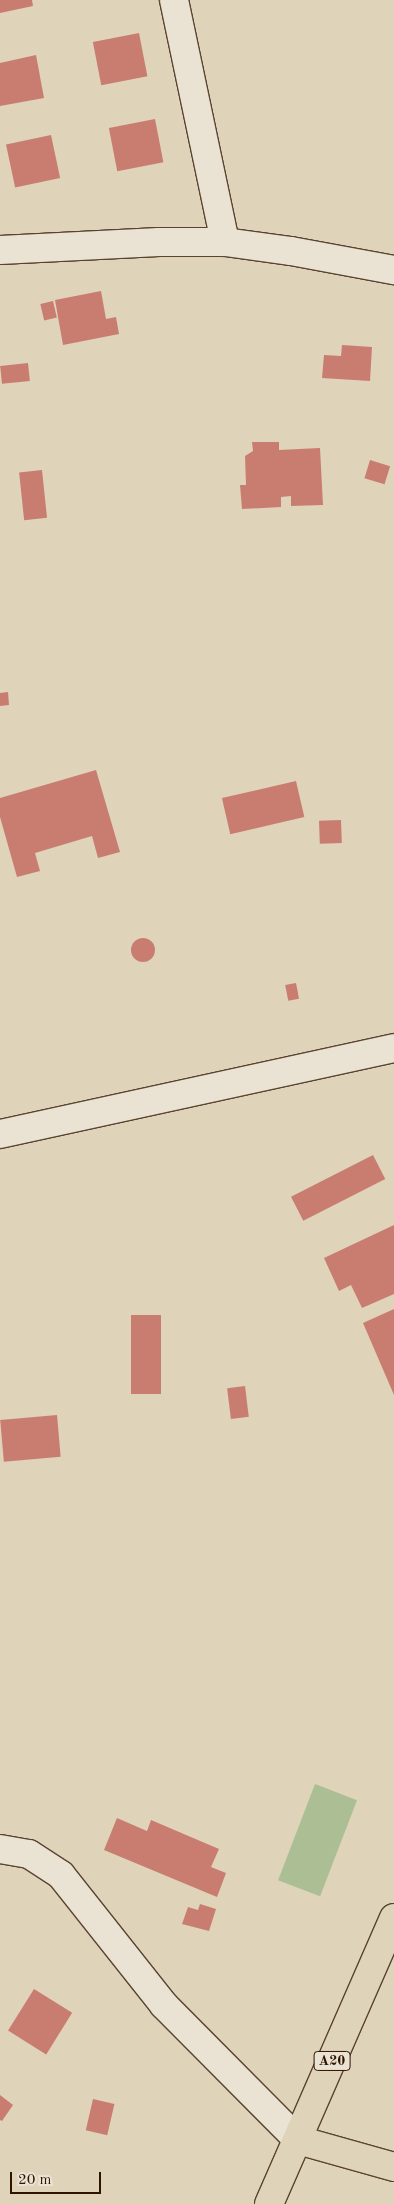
<!DOCTYPE html>
<html>
<head>
<meta charset="utf-8">
<style>
  body { margin:0 }
  #map { position:relative; width:394px; height:2204px; overflow:hidden; background:#dfd3ba; font-family:"Old Standard TT",serif }
  div>[style] { position:absolute }
  .green>* { inset:0; background:#acbe94; transform-origin:0 0 }
  .building>* { inset:0; background:#c97d71; transform-origin:0 0 }
  .round { border-radius:50% }
  .roads { filter:drop-shadow(1px 0 #5a432f) drop-shadow(-1px 0 #5a432f) drop-shadow(0 1px #5a432f) drop-shadow(0 -1px #5a432f) }
  .minor>* { height:28px; margin:-14px; padding:0 14px; transform-origin:14px; border-radius:14px; background:#eae2d2 }
  .major>* { height:28px; margin:-14px; padding:0 14px; transform-origin:14px; border-radius:14px; background:#dfd3ba }
  span { translate:-50% -50%; white-space:nowrap; text-align:center; line-height:1.15; -webkit-text-stroke:4.5px #eae2d2; paint-order:stroke }
  .shield-label span { padding:1px 4px; background:#eae2d2; border:1px solid; border-radius:4px; -webkit-text-stroke-width:0 }
  .shield-label { font-size:14px; color:#2e1301; font-weight:700 }
  .scale { position:absolute; left:10px; top:2172px; width:91px; height:22px; box-sizing:border-box; border:2px solid #2e1301; border-top:0; padding-left:6px; font-size:15px; line-height:18px; white-space:nowrap; color:#2e1301; -webkit-text-stroke:4px #eae2d2; paint-order:stroke }
</style>
</head>
<body>
<div id="map">
  <div class="green">
    <i style="left:315px;top:1784px;width:45px;height:103px;rotate:21deg"></i>
  </div>
  <div class="building">
    <i style="clip-path:polygon(0 0,32px 0,33px 6px,0 13px)"></i>
    <i style="left:139px;top:33px;width:44px;height:47px;rotate:79deg"></i>
    <i style="clip-path:polygon(36px 55px,44px 98px,0 106px,0 63px)"></i>
    <i style="left:155px;top:119px;width:44px;height:47px;rotate:79deg"></i>
    <i style="left:51px;top:135px;width:44px;height:46px;rotate:78deg"></i>
    <i style="clip-path:polygon(101px 291px,106px 319px,116px 317px,119px 334px,63px 345px,55px 300px)"></i>
    <i style="left:53px;top:301px;width:17px;height:13px;rotate:77deg"></i>
    <i style="clip-path:polygon(342px 345px,372px 347px,370px 381px,322px 378px,324px 355px,341px 356px)"></i>
    <i style="left:28px;top:363px;width:18px;height:28px;rotate:84deg"></i>
    <i style="clip-path:polygon(252px 442px,279px 442px,279px 450px,320px 448px,323px 505px,291px 506px,291px 496px,281px 497px,281px 507px,242px 509px,240px 485px,246px 485px,245px 456px,253px 451px)"></i>
    <i style="left:370px;top:460px;width:21px;height:19px;rotate:17deg"></i>
    <i style="left:42px;top:470px;width:48px;height:23px;rotate:84deg"></i>
    <i style="clip-path:polygon(8px 692px,9px 705px,0 706px,0 693px)"></i>
    <i style="clip-path:polygon(96px 770px,120px 852px,98px 858px,92px 836px,35px 853px,40px 871px,17px 877px,0 817px,0 798px)"></i>
    <i style="left:296px;top:781px;width:37px;height:76px;rotate:77deg"></i>
    <i style="left:341px;top:820px;width:23px;height:22px;rotate:88deg"></i>
    <i class="round" style="left:131px;top:938px;width:24px;height:24px"></i>
    <i style="left:296px;top:983px;width:16px;height:11px;rotate:79deg"></i>
    <i style="left:373px;top:1155px;width:27px;height:92px;rotate:63deg"></i>
    <i style="clip-path:polygon(394px 1225px,394px 1294px,362px 1308px,351px 1285px,339px 1291px,324px 1258px)"></i>
    <i style="clip-path:polygon(394px 1309px,394px 1395px,363px 1323px)"></i>
    <i style="left:161px;top:1315px;width:79px;height:30px;rotate:90deg"></i>
    <i style="left:245px;top:1386px;width:31px;height:18px;rotate:83deg"></i>
    <i style="left:57px;top:1415px;width:42px;height:57px;rotate:85deg"></i>
    <i style="clip-path:polygon(117px 1818px,147px 1831px,151px 1820px,219px 1849px,211px 1867px,226px 1873px,217px 1897px,104px 1850px)"></i>
    <i style="clip-path:polygon(200px 1904px,216px 1909px,209px 1931px,182px 1924px,188px 1907px,198px 1910px)"></i>
    <i style="left:34px;top:1989px;width:45px;height:49px;rotate:32deg"></i>
    <i style="clip-path:polygon(0 2095px,13px 2105px,2px 2121px,0 2120px)"></i>
    <i style="left:93px;top:2099px;width:22px;height:32px;rotate:13deg"></i>
  </div>
  <div class="roads">
    <div class="minor">
      <i style="left:174px;top:0;width:247px;rotate:78.1deg"></i>
      <i style="left:0;top:250px;width:159px;rotate:-2.9deg"></i>
      <i style="left:159px;top:242px;width:66px"></i>
      <i style="left:225px;top:242px;width:67px;rotate:7.8deg"></i>
      <i style="left:291px;top:251px;width:105px;rotate:10.5deg"></i>
      <i style="left:0;top:1134px;width:403px;rotate:-12.3deg"></i>
      <i style="left:0;top:1849px;width:29px;rotate:10deg"></i>
      <i style="left:29px;top:1854px;width:38px;rotate:33deg"></i>
      <i style="left:61px;top:1875px;width:166px;rotate:51.6deg"></i>
      <i style="left:164px;top:2005px;width:190px;rotate:45.2deg"></i>
    </div>
    <div class="major">
      <i style="left:298px;top:2140px;width:100px;rotate:15.7deg"></i>
      <i style="left:269px;top:2204px;width:312px;rotate:-66.4deg"></i>
    </div>
  </div>
  <div class="shield-label">
    <span style="left:332px;top:2061px">A20</span>
  </div>
  <div class="scale">20 m</div>
</div>
</body>
</html>
